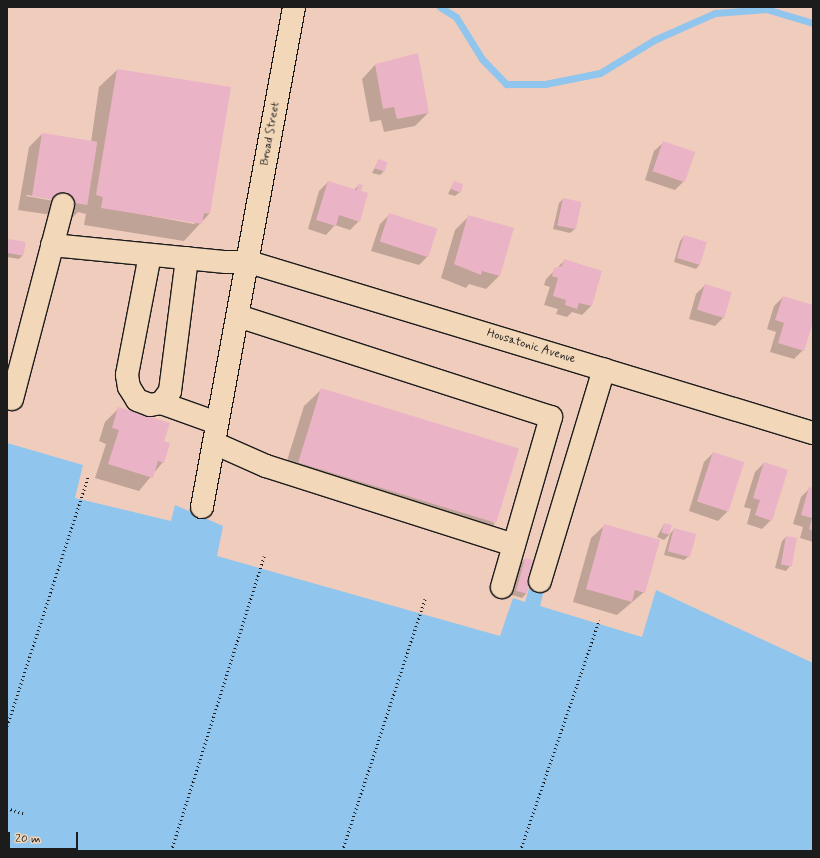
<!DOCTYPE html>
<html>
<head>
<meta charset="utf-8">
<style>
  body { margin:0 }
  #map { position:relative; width:820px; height:858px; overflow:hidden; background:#f0ccbd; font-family:Mynerve,sans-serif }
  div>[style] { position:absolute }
  .water>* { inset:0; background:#90c5ed }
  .shadow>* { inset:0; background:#0003 }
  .stream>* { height:7px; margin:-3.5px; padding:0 3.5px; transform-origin:3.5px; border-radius:3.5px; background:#90c5ed }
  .building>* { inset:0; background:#ebb3c6; transform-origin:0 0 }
  .path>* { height:2.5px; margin-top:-1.25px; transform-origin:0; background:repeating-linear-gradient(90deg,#1c1c1c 0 1px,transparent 0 4px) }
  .roads { filter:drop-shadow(1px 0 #1c1c1c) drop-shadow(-1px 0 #1c1c1c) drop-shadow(0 1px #1c1c1c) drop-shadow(0 -1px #1c1c1c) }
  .minor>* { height:22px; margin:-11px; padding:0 11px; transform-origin:11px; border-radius:11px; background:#f2d7b9 }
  span { translate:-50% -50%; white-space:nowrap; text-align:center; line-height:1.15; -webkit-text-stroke:3px #f2d7b9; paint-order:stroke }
  .street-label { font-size:12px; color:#1c1c1c }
  .frame { position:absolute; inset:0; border:8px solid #1c1c1c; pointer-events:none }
  .scale { position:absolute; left:8px; top:832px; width:70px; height:18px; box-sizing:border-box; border:2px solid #1c1c1c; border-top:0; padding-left:5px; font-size:12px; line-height:14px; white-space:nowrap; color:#1c1c1c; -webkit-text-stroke:3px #f2d7b9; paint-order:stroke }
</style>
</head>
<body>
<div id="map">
  <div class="water">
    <i style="clip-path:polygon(7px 443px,83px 465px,75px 498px,171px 521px,175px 505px,223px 526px,217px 556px,500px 636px,513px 598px,525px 602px,532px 579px,546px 582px,540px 606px,642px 637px,656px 590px,813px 663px,813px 851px,7px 851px)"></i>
  </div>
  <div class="shadow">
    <i style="clip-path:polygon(375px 65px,428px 113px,415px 126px,384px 132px,381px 120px,370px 122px,362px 79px)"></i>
    <i style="clip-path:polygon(evenodd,117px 70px,210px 213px,184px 241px,84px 225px,86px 214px,78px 212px,72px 218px,18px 210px,29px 147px,42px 134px,91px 142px,99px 87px,117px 70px,27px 195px,76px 203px,76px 205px,26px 196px,27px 195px,117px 70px,96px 206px,196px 222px,194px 224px,96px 206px)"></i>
    <i style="clip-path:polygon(664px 142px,684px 181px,675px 190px,645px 180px,654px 151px)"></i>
    <i style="clip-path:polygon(379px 160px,384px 171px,380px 175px,372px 173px)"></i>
    <i style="clip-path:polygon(328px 182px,354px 190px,359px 185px,359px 221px,350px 230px,335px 225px,326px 235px,308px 229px,319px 191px)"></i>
    <i style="clip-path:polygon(454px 182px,460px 192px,455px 196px,448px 194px)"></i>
    <i style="clip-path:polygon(563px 199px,581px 203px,575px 229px,570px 233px,553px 229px,559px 203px)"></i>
    <i style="clip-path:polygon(389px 215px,428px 256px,419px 265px,371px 251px,380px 224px)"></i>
    <i style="clip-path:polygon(469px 216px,513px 229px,499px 276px,486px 289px,469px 284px,466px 288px,441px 278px,455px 230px)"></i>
    <i style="clip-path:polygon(684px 236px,700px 264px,696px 269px,674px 262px,680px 241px)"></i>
    <i style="clip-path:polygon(9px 240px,25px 243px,23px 255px,19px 259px,7px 257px)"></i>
    <i style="clip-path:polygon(564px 261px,601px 271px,591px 306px,582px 315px,572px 312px,567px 317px,556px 314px,558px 309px,544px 305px,550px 287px,544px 285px,546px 279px)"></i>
    <i style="clip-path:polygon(705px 285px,731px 293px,724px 317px,715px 326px,689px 319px,696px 294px)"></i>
    <i style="clip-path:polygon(783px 297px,813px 306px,813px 319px,803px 350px,794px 359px,770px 352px,776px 332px,767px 329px,774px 306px)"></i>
    <i style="clip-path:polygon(322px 389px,495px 524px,478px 541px,281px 480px,304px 406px)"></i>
    <i style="clip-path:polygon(119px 408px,163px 442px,163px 462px,139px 491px,95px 478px,106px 444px,99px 441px,105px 422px)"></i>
    <i style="clip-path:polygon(713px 453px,743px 463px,727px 512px,718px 521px,689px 511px,704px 462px)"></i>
    <i style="clip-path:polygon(764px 463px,771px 520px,762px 529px,747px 524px,751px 509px,744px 507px,755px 472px)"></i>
    <i style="clip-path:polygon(810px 488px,813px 489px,813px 542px,800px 538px,803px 527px,793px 524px,801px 497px)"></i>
    <i style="clip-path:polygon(664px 524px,669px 535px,674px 529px,689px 556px,684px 560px,664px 555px,670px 534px,664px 540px,657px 537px)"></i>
    <i style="clip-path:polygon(605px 525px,644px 592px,617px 615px,573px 602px,591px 538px)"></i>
    <i style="clip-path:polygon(786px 537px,790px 566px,786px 571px,775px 568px,782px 541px)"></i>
    <i style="clip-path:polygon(525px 559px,526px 594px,522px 598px,512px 595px,521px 563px)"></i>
  </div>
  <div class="stream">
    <i style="left:440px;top:7px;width:19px;rotate:32deg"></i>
    <i style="left:456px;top:17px;width:49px;rotate:58.2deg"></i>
    <i style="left:482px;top:59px;width:35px;rotate:46deg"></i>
    <i style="left:506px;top:84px;width:39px"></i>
    <i style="left:545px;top:84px;width:56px;rotate:-11.3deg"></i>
    <i style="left:600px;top:73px;width:63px;rotate:-31.4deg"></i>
    <i style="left:654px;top:40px;width:67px;rotate:-23.9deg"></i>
    <i style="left:715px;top:13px;width:51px;rotate:-4.5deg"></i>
    <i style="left:766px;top:9px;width:49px;rotate:16.6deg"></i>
  </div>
  <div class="building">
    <i style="clip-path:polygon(418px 53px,429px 113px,397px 119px,394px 107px,383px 109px,375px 64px)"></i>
    <i style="clip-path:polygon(117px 69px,231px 87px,210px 214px,204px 213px,202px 224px,101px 208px,103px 197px,96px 195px)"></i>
    <i style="left:42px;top:133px;width:56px;height:64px;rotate:9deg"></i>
    <i style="left:663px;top:141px;width:34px;height:32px;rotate:19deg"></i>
    <i style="left:378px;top:159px;width:10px;height:10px;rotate:17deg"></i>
    <i style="clip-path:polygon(328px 181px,357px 190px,358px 184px,363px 185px,361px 191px,368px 193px,360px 222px,339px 215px,336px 226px,316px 220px)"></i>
    <i style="clip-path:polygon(454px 181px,463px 184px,461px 193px,451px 189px)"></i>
    <i style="left:563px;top:198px;width:19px;height:28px;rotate:12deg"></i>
    <i style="left:389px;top:213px;width:51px;height:30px;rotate:18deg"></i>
    <i style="clip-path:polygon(468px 215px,514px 228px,500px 276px,482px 271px,481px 275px,454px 264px)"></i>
    <i style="left:684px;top:235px;width:24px;height:24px;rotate:17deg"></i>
    <i style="left:9px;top:239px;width:17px;height:14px;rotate:10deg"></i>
    <i style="clip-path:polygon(564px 259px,602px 271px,592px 306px,579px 303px,577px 309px,565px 305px,566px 300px,553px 296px,558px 278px,552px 276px,554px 268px,562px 266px)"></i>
    <i style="left:705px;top:284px;width:28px;height:27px;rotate:17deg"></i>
    <i style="clip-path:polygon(783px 296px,813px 305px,813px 322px,804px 351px,778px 343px,784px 323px,775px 320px)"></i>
    <i style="left:321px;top:388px;width:207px;height:78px;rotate:17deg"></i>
    <i style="clip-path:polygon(118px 407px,170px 423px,164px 441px,170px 443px,164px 463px,158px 461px,153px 478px,108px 464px,119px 430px,112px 428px)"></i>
    <i style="left:713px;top:452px;width:33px;height:52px;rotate:18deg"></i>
    <i style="clip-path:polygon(764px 462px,788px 470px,772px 521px,755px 515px,760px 500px,753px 498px)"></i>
    <i style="clip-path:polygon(809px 487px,813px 488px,813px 531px,809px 529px,812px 518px,801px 515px)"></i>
    <i style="left:664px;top:523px;width:8px;height:10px;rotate:14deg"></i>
    <i style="clip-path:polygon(604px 524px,660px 540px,645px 593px,635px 590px,632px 602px,586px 589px)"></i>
    <i style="left:674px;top:528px;width:23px;height:24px;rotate:15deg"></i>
    <i style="left:786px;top:536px;width:11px;height:29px;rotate:10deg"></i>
    <i style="left:525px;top:558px;width:11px;height:34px;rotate:15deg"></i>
  </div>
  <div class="path">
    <i style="left:7px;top:726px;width:263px;rotate:-72deg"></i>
    <i style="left:7px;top:808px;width:18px;rotate:19deg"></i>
    <i style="left:171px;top:851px;width:309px;rotate:-72.5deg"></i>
    <i style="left:342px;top:851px;width:265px;rotate:-71.8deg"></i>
    <i style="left:520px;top:851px;width:244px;rotate:-71.1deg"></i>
  </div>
  <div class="roads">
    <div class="minor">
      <i style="left:52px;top:245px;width:175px;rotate:5.6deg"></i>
      <i style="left:226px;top:262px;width:23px"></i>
      <i style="left:249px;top:262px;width:589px;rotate:16.87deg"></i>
      <i style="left:150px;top:255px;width:122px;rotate:100.9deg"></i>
      <i style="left:127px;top:375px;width:12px;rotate:81deg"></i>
      <i style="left:129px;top:387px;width:15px;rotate:58deg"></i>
      <i style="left:137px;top:400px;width:14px;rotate:21deg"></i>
      <i style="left:150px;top:405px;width:11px;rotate:-10deg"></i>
      <i style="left:161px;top:403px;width:15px;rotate:-53deg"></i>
      <i style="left:170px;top:391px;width:134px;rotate:-82.7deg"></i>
      <i style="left:238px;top:316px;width:329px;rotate:17.9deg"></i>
      <i style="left:551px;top:417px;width:177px;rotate:106.1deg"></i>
      <i style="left:12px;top:399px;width:201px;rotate:-75.3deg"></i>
      <i style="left:161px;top:403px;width:59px;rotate:19.7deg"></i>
      <i style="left:214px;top:443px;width:57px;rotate:23.9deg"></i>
      <i style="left:266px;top:466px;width:260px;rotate:17.7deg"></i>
      <i style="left:202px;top:507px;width:508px;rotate:-79.57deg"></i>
      <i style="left:540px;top:581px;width:221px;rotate:-73.2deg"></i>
    </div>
  </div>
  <div class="street-label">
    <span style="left:271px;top:134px;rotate:-80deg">Broad Street</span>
    <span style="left:531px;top:347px;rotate:17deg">Housatonic Avenue</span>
  </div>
  <div class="frame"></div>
  <div class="scale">20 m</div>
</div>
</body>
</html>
